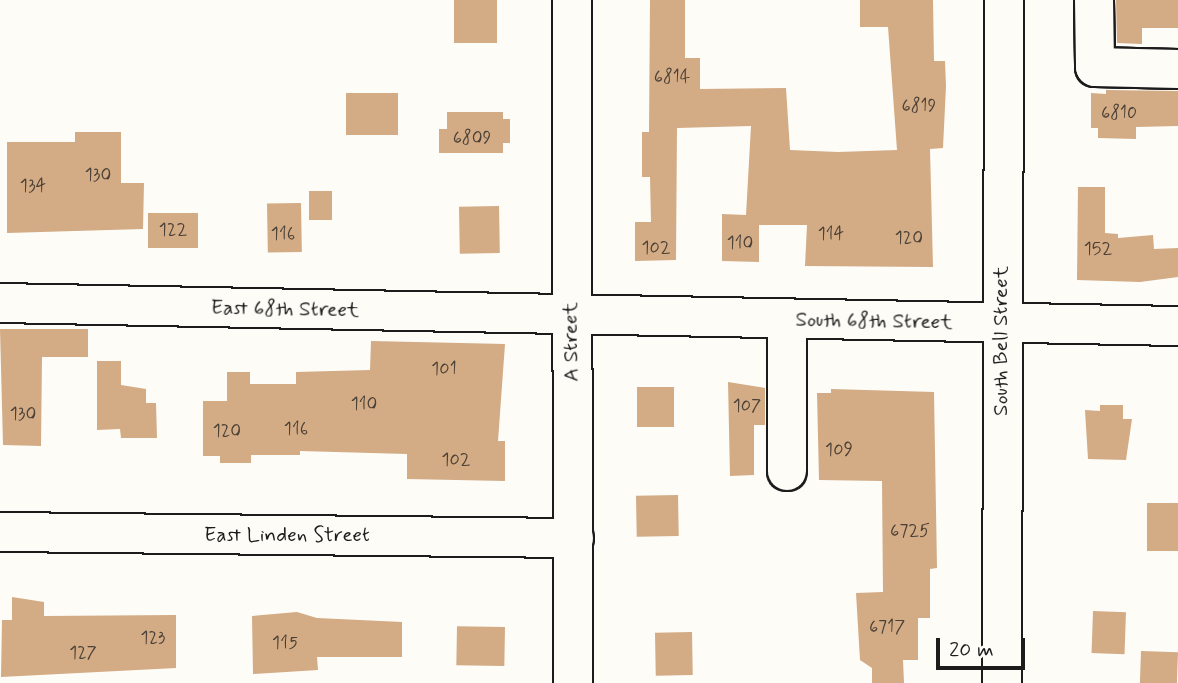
<!DOCTYPE html>
<html>
<head>
<meta charset="utf-8">
<style>
  body { margin:0 }
  #map { position:relative; width:1178px; height:683px; overflow:hidden; background:#fdfcf7; font-family:Mynerve,sans-serif }
  div>[style] { position:absolute }
  .building>* { inset:0; background:#d3ab85; transform-origin:0 0 }
  .roads { filter:drop-shadow(2px 0 #1c1c1c) drop-shadow(-2px 0 #1c1c1c) drop-shadow(0 2px #1c1c1c) drop-shadow(0 -2px #1c1c1c) }
  .minor>* { height:38px; margin:-19px; padding:0 19px; transform-origin:19px; border-radius:19px; background:#fdfcf7 }
  span { translate:-50% -50%; white-space:nowrap; text-align:center; line-height:1.15; -webkit-text-stroke:6px #fdfcf7; paint-order:stroke }
  .number-label { font-size:18px; color:#4a4036 }
  .number-label span { -webkit-text-stroke-width:0 }
  .street-label { font-size:21px; color:#1c1c1c }
  .scale { position:absolute; left:936px; top:638px; width:89px; height:32px; box-sizing:border-box; border:4px solid #1c1c1c; border-top:0; padding-left:9px; font-size:21px; line-height:24px; white-space:nowrap; color:#1c1c1c; -webkit-text-stroke:5px #fdfcf7; paint-order:stroke }
</style>
</head>
<body>
<div id="map">
  <div class="building">
    <i style="left:454px;top:0;width:43px;height:43px"></i>
    <i style="clip-path:polygon(650px 0,685px 0,685px 58px,700px 58px,700px 89px,786px 88px,790px 150px,838px 152px,897px 150px,888px 27px,860px 27px,860px 0,933px 0,934px 61px,945px 61px,946px 86px,943px 148px,930px 149px,933px 267px,805px 266px,807px 225px,759px 225px,759px 262px,722px 261px,722px 214px,746px 215px,751px 126px,677px 128px,676px 260px,635px 261px,635px 222px,651px 222px,650px 177px,642px 177px,642px 132px,649px 132px)"></i>
    <i style="clip-path:polygon(1116px 0,1178px 0,1178px 28px,1142px 28px,1142px 44px,1117px 43px)"></i>
    <i style="clip-path:polygon(1106px 90px,1178px 91px,1178px 126px,1136px 127px,1136px 139px,1098px 138px,1098px 128px,1091px 128px,1091px 93px,1106px 94px)"></i>
    <i style="left:398px;top:93px;width:42px;height:52px;rotate:90deg"></i>
    <i style="clip-path:polygon(447px 112px,503px 112px,503px 119px,510px 119px,510px 143px,503px 143px,503px 153px,439px 153px,439px 129px,447px 129px)"></i>
    <i style="clip-path:polygon(75px 132px,121px 132px,121px 183px,144px 183px,143px 229px,7px 233px,7px 142px,75px 142px)"></i>
    <i style="clip-path:polygon(1078px 187px,1105px 187px,1105px 233px,1118px 234px,1118px 238px,1153px 235px,1154px 249px,1178px 248px,1178px 277px,1140px 282px,1077px 280px)"></i>
    <i style="left:309px;top:191px;width:23px;height:29px"></i>
    <i style="left:301px;top:203px;width:49px;height:34px;rotate:89deg"></i>
    <i style="left:499px;top:206px;width:47px;height:40px;rotate:89deg"></i>
    <i style="left:148px;top:213px;width:50px;height:35px"></i>
    <i style="clip-path:polygon(0 329px,88px 329px,88px 357px,42px 357px,41px 446px,3px 445px)"></i>
    <i style="clip-path:polygon(371px 341px,505px 344px,498px 441px,505px 441px,505px 481px,407px 479px,407px 454px,300px 451px,300px 455px,251px 455px,251px 463px,220px 463px,220px 456px,203px 456px,203px 401px,227px 401px,227px 372px,250px 372px,250px 384px,296px 384px,296px 372px,370px 370px)"></i>
    <i style="clip-path:polygon(97px 361px,121px 361px,121px 385px,146px 389px,146px 403px,156px 403px,157px 438px,121px 438px,120px 429px,97px 430px)"></i>
    <i style="clip-path:polygon(728px 382px,765px 388px,765px 425px,754px 425px,754px 475px,730px 476px)"></i>
    <i style="left:674px;top:387px;width:40px;height:37px;rotate:90deg"></i>
    <i style="clip-path:polygon(831px 389px,934px 392px,937px 568px,930px 569px,930px 618px,918px 618px,918px 660px,903px 660px,904px 683px,872px 683px,872px 668px,860px 660px,856px 593px,883px 592px,882px 481px,819px 480px,817px 393px,831px 393px)"></i>
    <i style="clip-path:polygon(1100px 405px,1123px 405px,1123px 419px,1132px 419px,1126px 460px,1088px 459px,1085px 410px,1100px 411px)"></i>
    <i style="left:678px;top:495px;width:41px;height:42px;rotate:89deg"></i>
    <i style="left:1178px;top:503px;width:48px;height:31px;rotate:90deg"></i>
    <i style="clip-path:polygon(12px 597px,44px 602px,44px 616px,176px 615px,176px 668px,1px 677px,2px 620px,12px 620px)"></i>
    <i style="left:1093px;top:611px;width:33px;height:42px;rotate:2deg"></i>
    <i style="clip-path:polygon(297px 612px,317px 618px,402px 622px,402px 657px,317px 657px,318px 670px,253px 674px,252px 616px)"></i>
    <i style="left:505px;top:627px;width:39px;height:48px;rotate:91deg"></i>
    <i style="left:692px;top:632px;width:43px;height:37px;rotate:89deg"></i>
    <i style="left:1141px;top:651px;width:37px;height:32px;rotate:2deg"></i>
  </div>
  <div class="roads">
    <div class="minor">
      <i style="left:572px;top:0;width:683px;rotate:89.92deg"></i>
      <i style="left:1094px;top:0;width:67px;rotate:89.1deg"></i>
      <i style="left:1095px;top:67px;width:83px;rotate:1.4deg"></i>
      <i style="left:0;top:303px;width:1178px;rotate:1.12deg"></i>
      <i style="left:787px;top:471px;width:152px;rotate:-90deg"></i>
      <i style="left:0;top:532px;width:574px;rotate:0.6deg"></i>
      <i style="left:1002px;top:683px;width:683px;rotate:-89.83deg"></i>
    </div>
  </div>
  <div class="number-label">
    <span style="left:672px;top:77px">6814</span>
    <span style="left:919px;top:106px">6819</span>
    <span style="left:1119px;top:113px">6810</span>
    <span style="left:472px;top:138px">6809</span>
    <span style="left:98px;top:175px">130</span>
    <span style="left:33px;top:186px">134</span>
    <span style="left:173px;top:230px">122</span>
    <span style="left:283px;top:234px">116</span>
    <span style="left:831px;top:234px">114</span>
    <span style="left:909px;top:238px">120</span>
    <span style="left:740px;top:243px">110</span>
    <span style="left:656px;top:248px">102</span>
    <span style="left:1098px;top:249px">152</span>
    <span style="left:444px;top:369px">101</span>
    <span style="left:364px;top:404px">110</span>
    <span style="left:747px;top:406px">107</span>
    <span style="left:23px;top:414px">130</span>
    <span style="left:296px;top:429px">116</span>
    <span style="left:227px;top:431px">120</span>
    <span style="left:839px;top:450px">109</span>
    <span style="left:456px;top:460px">102</span>
    <span style="left:910px;top:531px">6725</span>
    <span style="left:887px;top:627px">6717</span>
    <span style="left:153px;top:638px">123</span>
    <span style="left:285px;top:643px">115</span>
    <span style="left:83px;top:653px">127</span>
  </div>
  <div class="street-label">
    <span style="left:285px;top:309px;rotate:1deg">East 68th Street</span>
    <span style="left:874px;top:321px;rotate:1deg">South 68th Street</span>
    <span style="left:1001px;top:341px;rotate:-90deg">South Bell Street</span>
    <span style="left:571px;top:342px;rotate:-91deg">A Street</span>
    <span style="left:287px;top:535px">East Linden Street</span>
  </div>
  <div class="scale">20 m</div>
</div>
</body>
</html>
